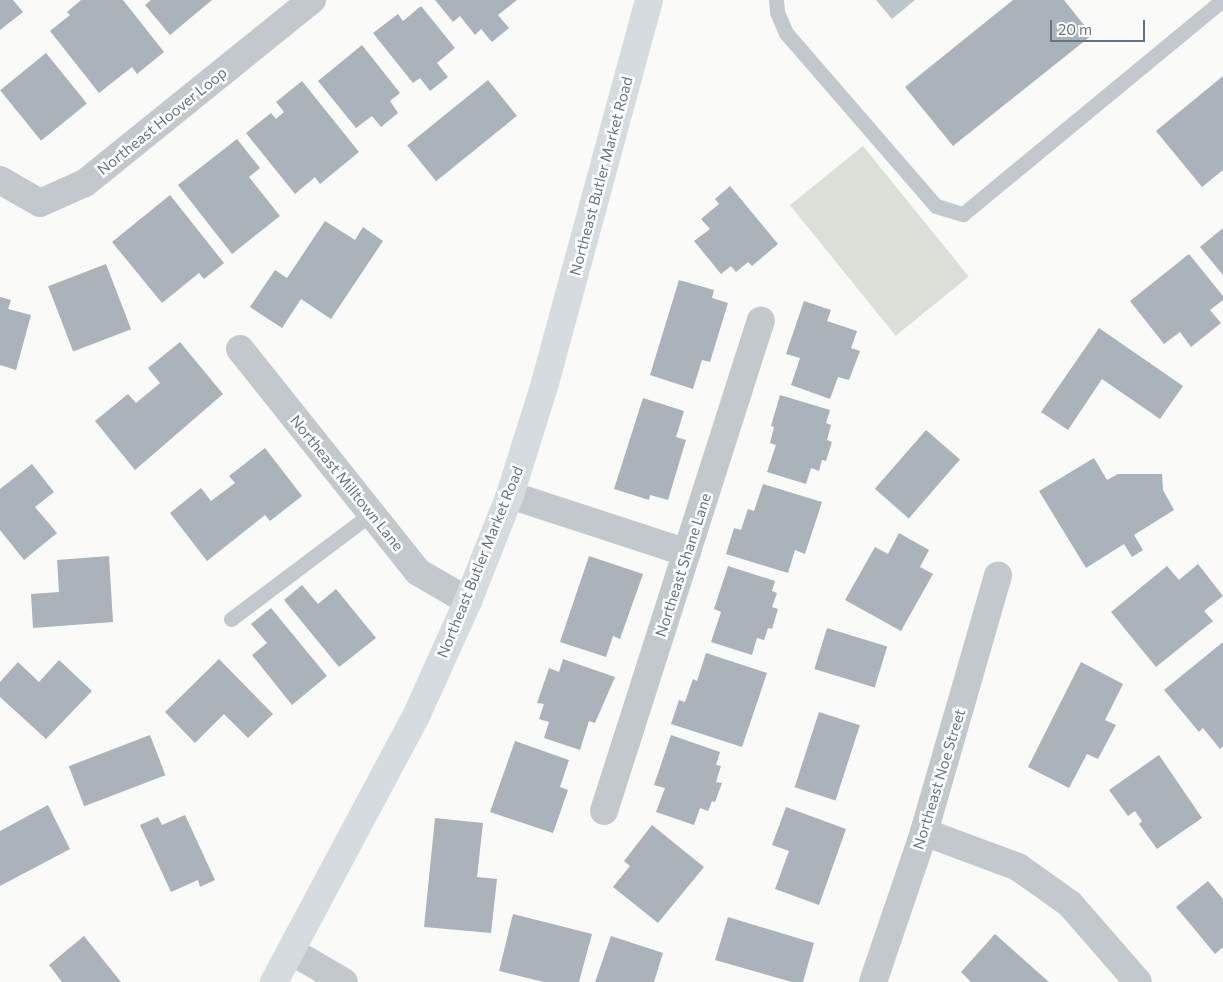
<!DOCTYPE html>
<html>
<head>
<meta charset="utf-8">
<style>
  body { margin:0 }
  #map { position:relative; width:1223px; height:982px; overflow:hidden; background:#fafaf8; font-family:Commissioner,sans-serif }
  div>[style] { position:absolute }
  .green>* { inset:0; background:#dadfd7; transform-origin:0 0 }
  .water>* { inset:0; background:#bbc7cb }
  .building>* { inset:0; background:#aab3b9; transform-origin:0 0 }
  .service>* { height:15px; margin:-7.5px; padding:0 7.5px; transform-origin:7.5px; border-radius:7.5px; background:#c3c8cc }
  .minor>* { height:28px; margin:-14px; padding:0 14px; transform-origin:14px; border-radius:14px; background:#c3c8cc }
  .secondary>* { height:28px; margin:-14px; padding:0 14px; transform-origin:14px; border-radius:14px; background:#d6dbdf }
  span { translate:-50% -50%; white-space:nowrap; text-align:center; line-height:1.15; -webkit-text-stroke:5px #fff; paint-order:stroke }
  .street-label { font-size:15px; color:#657683 }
  .scale { position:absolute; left:1050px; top:20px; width:95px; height:22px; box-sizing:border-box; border:2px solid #657683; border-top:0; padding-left:6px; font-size:15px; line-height:18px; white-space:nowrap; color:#657683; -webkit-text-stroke:4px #fff; paint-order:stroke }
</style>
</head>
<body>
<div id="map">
  <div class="green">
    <i style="left:863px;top:146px;width:168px;height:94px;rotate:51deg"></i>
  </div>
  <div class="water">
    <i style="clip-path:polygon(876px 0,915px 0,892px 19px)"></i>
  </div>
  <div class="building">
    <i style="clip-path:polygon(0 0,13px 0,23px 12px,0 30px)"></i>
    <i style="clip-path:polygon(81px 0,123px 0,164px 52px,137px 74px,132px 67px,99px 93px,50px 31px,70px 15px,67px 12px)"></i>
    <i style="clip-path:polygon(151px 0,212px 0,170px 35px,145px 5px)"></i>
    <i style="clip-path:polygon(435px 0,517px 0,498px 15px,509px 28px,492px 42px,481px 29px,475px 35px,460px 16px,453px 22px)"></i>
    <i style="clip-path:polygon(1013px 0,1064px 0,1092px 35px,953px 146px,905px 87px)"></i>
    <i style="clip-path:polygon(421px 6px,455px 48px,437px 63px,448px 77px,430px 91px,420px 78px,413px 83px,373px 33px,398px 14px,403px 21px)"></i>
    <i style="clip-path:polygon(362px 45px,400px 93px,390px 101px,398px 113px,381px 127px,372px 116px,356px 128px,318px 81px)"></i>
    <i style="left:46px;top:53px;width:65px;height:59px;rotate:51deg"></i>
    <i style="clip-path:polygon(1223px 76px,1223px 170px,1202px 187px,1156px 131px)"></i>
    <i style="left:488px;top:80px;width:46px;height:104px;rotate:51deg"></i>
    <i style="clip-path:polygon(302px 81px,359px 152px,320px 184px,315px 177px,295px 194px,246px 133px,271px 113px,276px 119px,284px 112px,276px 102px)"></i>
    <i style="clip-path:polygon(237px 139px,260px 168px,249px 177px,280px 216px,232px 254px,178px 185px)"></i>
    <i style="clip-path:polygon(730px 186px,778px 244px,752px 266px,748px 262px,736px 272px,731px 266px,721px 274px,694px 241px,710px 229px,701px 219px,719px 204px,715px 199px)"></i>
    <i style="clip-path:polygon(170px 195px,224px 263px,204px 279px,199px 273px,162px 303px,112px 242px)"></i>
    <i style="clip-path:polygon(325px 221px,355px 240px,363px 227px,383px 241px,331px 319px,301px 299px,282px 328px,250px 307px,275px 270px,287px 278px)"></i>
    <i style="clip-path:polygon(1223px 228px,1223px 275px,1200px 247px)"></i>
    <i style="clip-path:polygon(1189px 254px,1223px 296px,1223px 300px,1210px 310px,1221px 323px,1191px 347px,1180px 332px,1164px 344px,1130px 301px)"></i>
    <i style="left:106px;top:264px;width:70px;height:62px;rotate:69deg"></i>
    <i style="clip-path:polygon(679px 280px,714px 290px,712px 298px,728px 303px,710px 362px,702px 360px,693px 389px,650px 375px)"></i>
    <i style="clip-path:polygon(0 297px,11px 300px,8px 309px,31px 315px,16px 370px,0 365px)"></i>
    <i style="clip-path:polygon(804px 301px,831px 310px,827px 321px,857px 331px,851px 348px,860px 351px,849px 380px,838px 377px,830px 399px,791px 385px,800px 358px,786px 354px)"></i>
    <i style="clip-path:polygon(1099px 328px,1183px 386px,1160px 419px,1102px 379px,1068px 430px,1041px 412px)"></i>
    <i style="clip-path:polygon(180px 342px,223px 394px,135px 470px,95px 421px,128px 394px,136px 403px,160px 383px,148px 368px)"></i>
    <i style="clip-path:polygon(780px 395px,830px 410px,826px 423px,831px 425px,827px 440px,832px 442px,826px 461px,822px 460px,819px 471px,811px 468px,806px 484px,767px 472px,776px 445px,770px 443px,774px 427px,771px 426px)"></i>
    <i style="clip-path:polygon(643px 398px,684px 411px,676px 437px,686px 440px,668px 500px,650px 495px,649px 500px,614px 489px)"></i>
    <i style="left:926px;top:430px;width:45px;height:78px;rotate:41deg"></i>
    <i style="clip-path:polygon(265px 448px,302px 496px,270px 521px,265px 515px,207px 561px,170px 513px,201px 488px,211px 501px,235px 483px,229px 476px)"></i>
    <i style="clip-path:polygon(1094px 458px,1107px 480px,1118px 474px,1162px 474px,1163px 490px,1174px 510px,1134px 535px,1143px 550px,1132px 557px,1124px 544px,1086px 568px,1039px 491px)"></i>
    <i style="clip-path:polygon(32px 464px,54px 492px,35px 507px,57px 533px,24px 560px,0 530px,0 489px)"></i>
    <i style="clip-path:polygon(763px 484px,822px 502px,805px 554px,795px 550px,788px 573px,726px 554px,734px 528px,741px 530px,748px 509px,754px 511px)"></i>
    <i style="clip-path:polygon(899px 533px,929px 550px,920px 567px,933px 574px,901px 631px,845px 600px,875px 547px,888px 554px)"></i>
    <i style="clip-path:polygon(109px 556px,113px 622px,33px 628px,31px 594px,59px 592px,57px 560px)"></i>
    <i style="clip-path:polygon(589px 556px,643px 574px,620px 639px,613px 636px,606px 657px,560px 642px)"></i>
    <i style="clip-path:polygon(1198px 564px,1223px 596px,1204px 611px,1213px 621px,1156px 667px,1111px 612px,1167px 566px,1179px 580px)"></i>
    <i style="clip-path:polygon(728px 566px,775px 581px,772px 591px,777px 593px,772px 607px,778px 609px,772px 629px,768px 628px,764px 640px,757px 638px,752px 655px,711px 642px,721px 612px,714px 609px)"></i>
    <i style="clip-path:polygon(302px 585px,318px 604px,336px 589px,376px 638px,339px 667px,284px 600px)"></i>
    <i style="clip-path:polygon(271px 608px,327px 676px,292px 705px,252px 655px,267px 643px,251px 624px)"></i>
    <i style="left:827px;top:628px;width:63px;height:43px;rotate:17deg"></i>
    <i style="clip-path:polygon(1223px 642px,1223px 746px,1220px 749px,1203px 728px,1199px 732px,1164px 690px)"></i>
    <i style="clip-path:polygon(706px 653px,767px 673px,742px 747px,671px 724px,679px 700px,685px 702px,693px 679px,697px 681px)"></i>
    <i style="clip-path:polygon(219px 659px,273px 714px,248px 738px,224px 714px,195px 743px,165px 712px)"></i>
    <i style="clip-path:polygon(563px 659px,615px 677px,595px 723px,589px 721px,580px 750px,544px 738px,549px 722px,539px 719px,544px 704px,537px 703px,549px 668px,559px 672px)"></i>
    <i style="clip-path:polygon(59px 660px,92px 691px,46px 739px,0 697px,0 682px,18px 662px,39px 682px)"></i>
    <i style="clip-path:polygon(1081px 662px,1123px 684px,1105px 720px,1116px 725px,1098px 759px,1087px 754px,1069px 788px,1028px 767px)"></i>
    <i style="left:819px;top:712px;width:43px;height:79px;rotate:18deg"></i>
    <i style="left:150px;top:735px;width:43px;height:87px;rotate:69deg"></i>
    <i style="clip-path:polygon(671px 735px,720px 752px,716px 765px,721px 766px,716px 782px,722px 783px,715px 802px,712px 801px,708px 811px,700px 808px,694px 825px,656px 812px,665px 788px,654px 785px)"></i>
    <i style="clip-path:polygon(515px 741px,569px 760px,560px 787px,568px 790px,553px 833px,490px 812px)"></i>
    <i style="clip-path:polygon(1159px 755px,1202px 818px,1157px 849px,1139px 824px,1142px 821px,1135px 811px,1128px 816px,1109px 790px)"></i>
    <i style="clip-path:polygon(48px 805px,70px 849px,0 886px,0 831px)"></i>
    <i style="clip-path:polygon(786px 807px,846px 829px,819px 905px,775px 889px,789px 851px,772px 845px)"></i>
    <i style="clip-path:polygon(185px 815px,215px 880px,200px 887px,198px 880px,171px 892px,140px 825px,158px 817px,162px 825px)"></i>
    <i style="clip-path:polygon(435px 818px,483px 823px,477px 877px,497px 879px,491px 933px,424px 927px)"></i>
    <i style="clip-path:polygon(652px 825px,704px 867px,658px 923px,613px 887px,630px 866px,624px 861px)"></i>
    <i style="clip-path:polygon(1208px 881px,1223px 899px,1223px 947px,1215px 954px,1176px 907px)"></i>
    <i style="clip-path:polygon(513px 914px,592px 934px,579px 982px,544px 982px,499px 971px)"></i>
    <i style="clip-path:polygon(728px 917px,814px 943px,803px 982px,792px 982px,715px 960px)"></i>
    <i style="clip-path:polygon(995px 934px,1049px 982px,971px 982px,961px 972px)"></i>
    <i style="clip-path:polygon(84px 936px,121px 982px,62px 982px,49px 965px)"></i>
    <i style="clip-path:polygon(611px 936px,663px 953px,654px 982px,595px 982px)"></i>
  </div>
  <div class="service">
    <i style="left:776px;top:0;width:12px;rotate:85deg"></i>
    <i style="left:777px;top:12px;width:23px;rotate:67deg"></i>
    <i style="left:786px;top:33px;width:229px;rotate:49.1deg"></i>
    <i style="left:936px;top:206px;width:28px;rotate:17deg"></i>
    <i style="left:963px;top:214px;width:337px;rotate:-39.5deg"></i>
    <i style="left:231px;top:619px;width:176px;rotate:-36.9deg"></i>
  </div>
  <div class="minor">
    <i style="left:0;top:180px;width:46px;rotate:29.9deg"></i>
    <i style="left:40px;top:203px;width:49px;rotate:-24deg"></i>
    <i style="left:85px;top:183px;width:292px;rotate:-38.9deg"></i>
    <i style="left:240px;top:349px;width:285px;rotate:51.4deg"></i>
    <i style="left:418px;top:572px;width:58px;rotate:30.1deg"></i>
    <i style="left:510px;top:495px;width:186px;rotate:18.1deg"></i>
    <i style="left:604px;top:811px;width:515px;rotate:-72.27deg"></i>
    <i style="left:924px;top:832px;width:100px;rotate:20.4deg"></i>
    <i style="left:1018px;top:867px;width:64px;rotate:35.4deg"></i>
    <i style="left:1070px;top:904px;width:103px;rotate:48.9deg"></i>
    <i style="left:291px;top:951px;width:61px;rotate:30.3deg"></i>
    <i style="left:873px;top:982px;width:158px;rotate:-71.2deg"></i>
    <i style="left:924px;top:832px;width:267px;rotate:-73.9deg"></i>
  </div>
  <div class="secondary">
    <i style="left:274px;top:982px;width:304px;rotate:-61.9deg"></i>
    <i style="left:417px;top:714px;width:124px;rotate:-65.7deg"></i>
    <i style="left:468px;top:601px;width:114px;rotate:-68.4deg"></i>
    <i style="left:510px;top:495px;width:117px;rotate:-72.6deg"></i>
    <i style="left:545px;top:383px;width:397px;rotate:-74.8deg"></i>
  </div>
  <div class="street-label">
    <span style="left:162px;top:121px;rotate:-39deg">Northeast Hoover Loop</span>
    <span style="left:601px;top:176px;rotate:-75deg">Northeast Butler Market Road</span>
    <span style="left:347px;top:483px;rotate:51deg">Northeast Milltown Lane</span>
    <span style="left:480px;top:562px;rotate:-68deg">Northeast Butler Market Road</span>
    <span style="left:683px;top:565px;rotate:-72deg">Northeast Shane Lane</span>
    <span style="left:939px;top:779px;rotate:-73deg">Northeast Noe Street</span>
  </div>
  <div class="scale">20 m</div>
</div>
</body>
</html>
